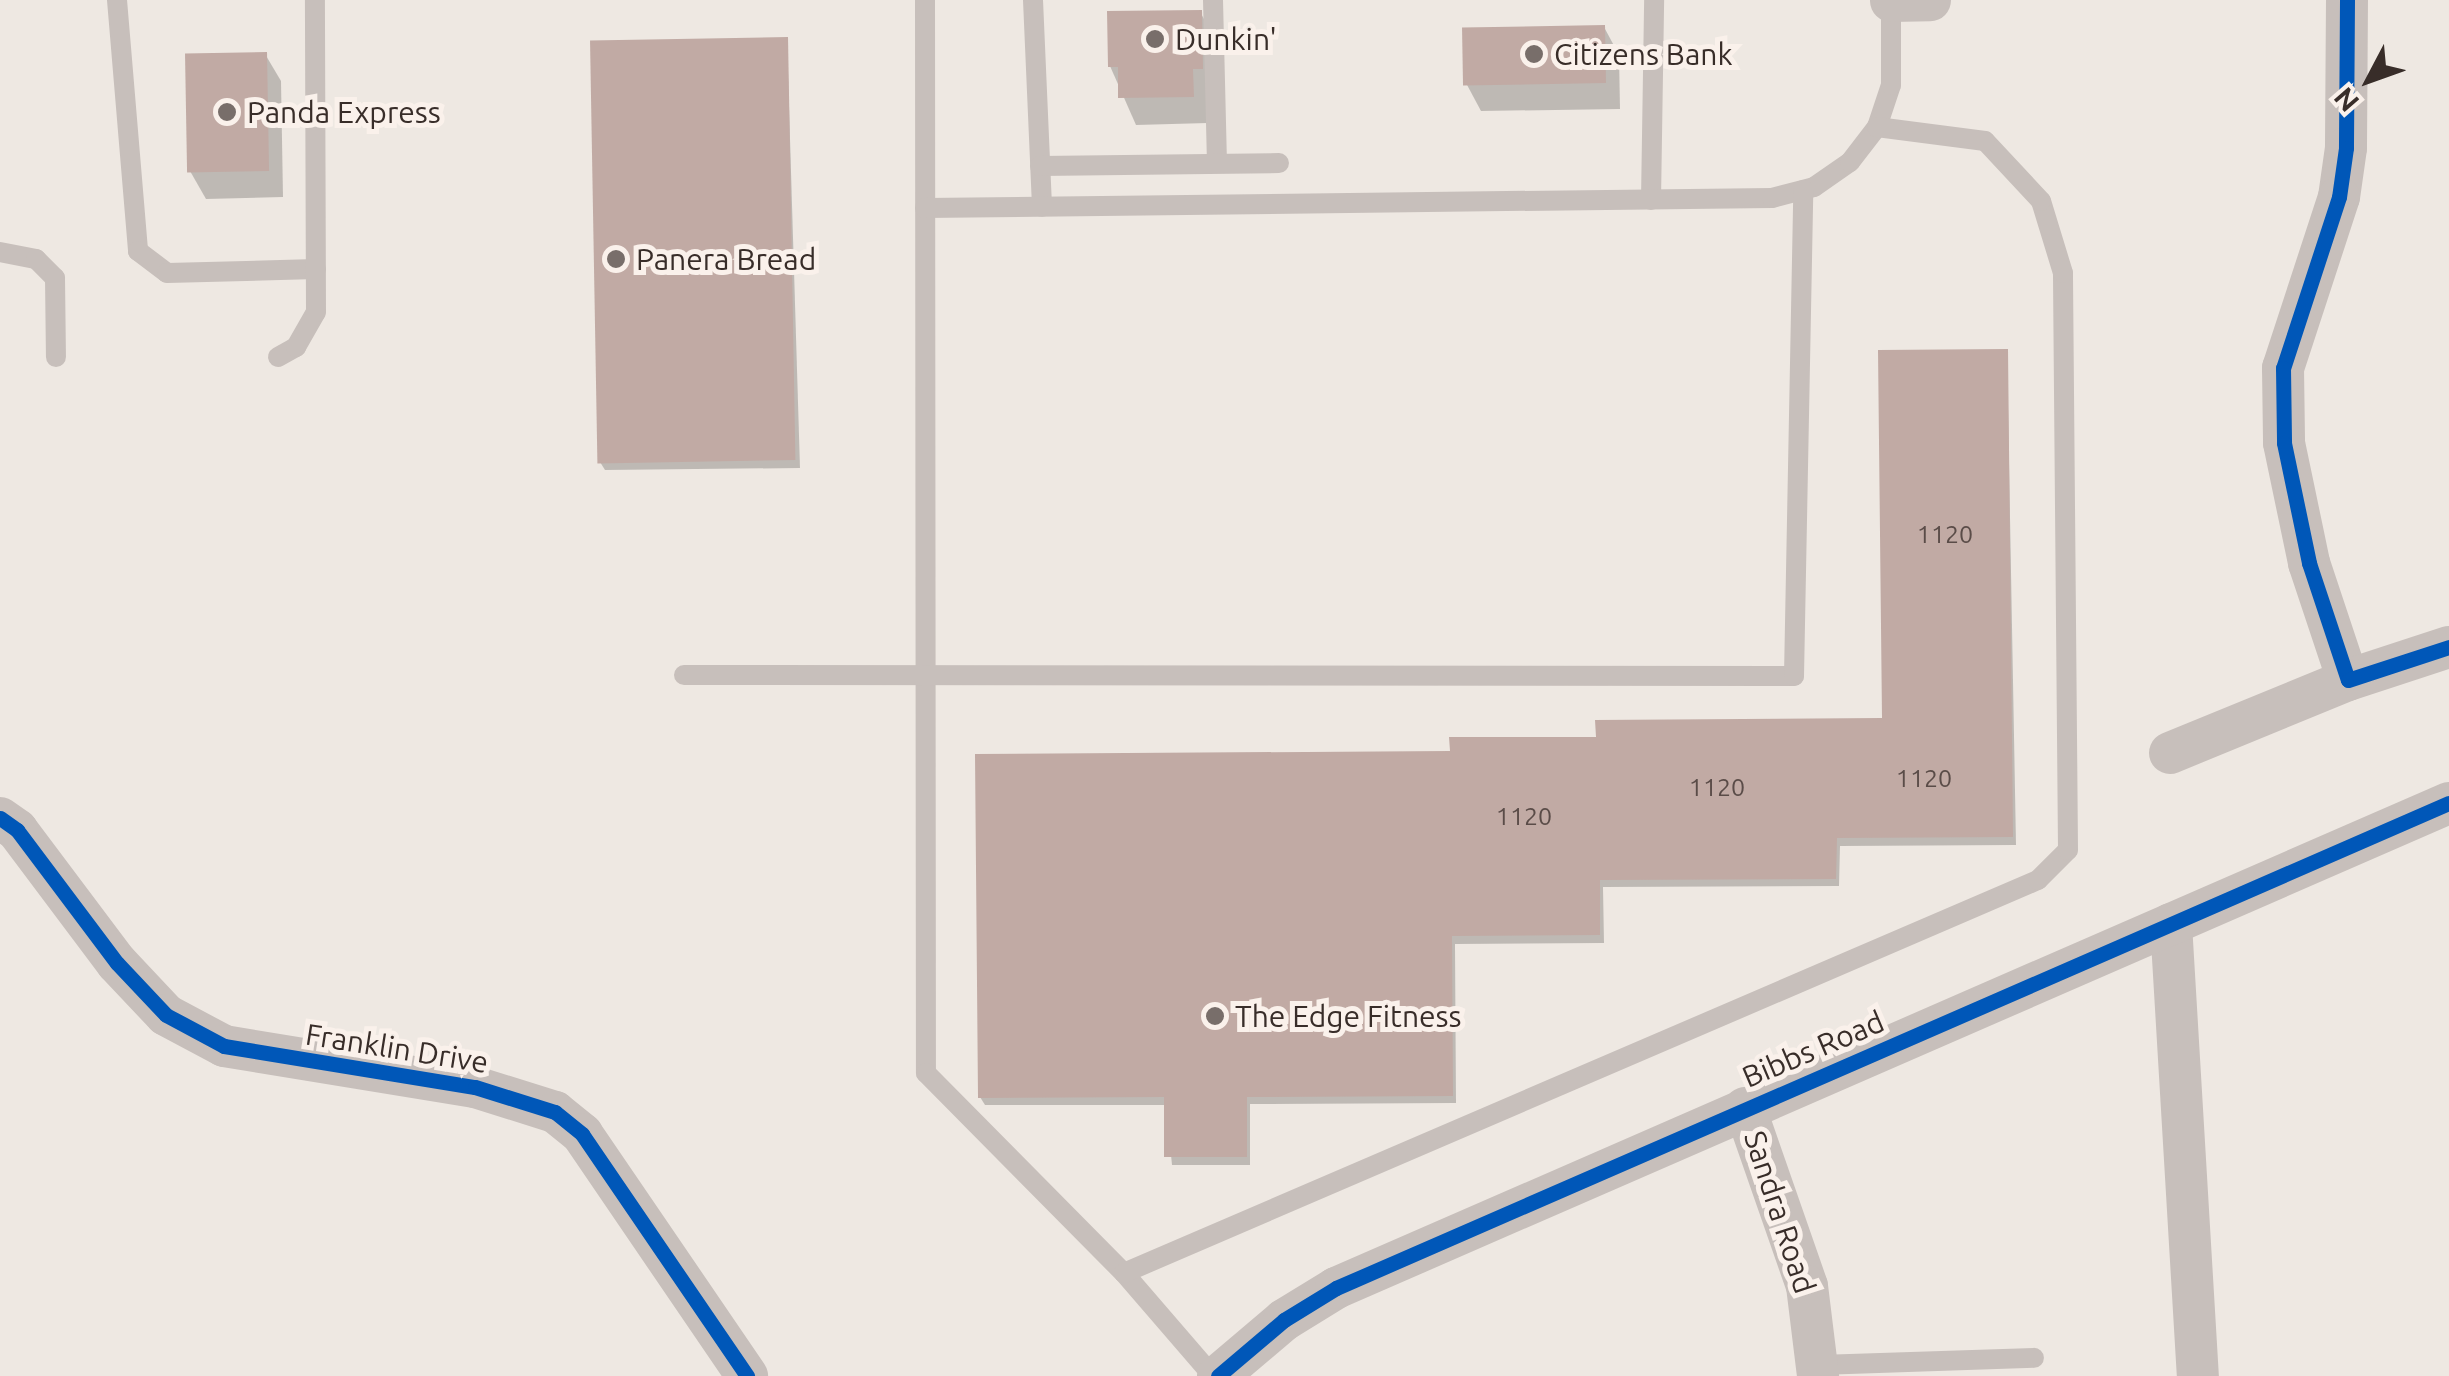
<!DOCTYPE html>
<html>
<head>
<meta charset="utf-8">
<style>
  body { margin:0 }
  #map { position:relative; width:2449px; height:1376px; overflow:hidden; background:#eee8e2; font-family:Ubuntu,sans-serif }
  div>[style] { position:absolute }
  .shadow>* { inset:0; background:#0003 }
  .building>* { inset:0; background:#c1aaa4; transform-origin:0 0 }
  .lane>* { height:20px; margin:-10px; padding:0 10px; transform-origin:10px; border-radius:10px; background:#c7bfbb }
  .street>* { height:42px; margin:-21px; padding:0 21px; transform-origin:21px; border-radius:21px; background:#c7bfbb }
  .cycleway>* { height:15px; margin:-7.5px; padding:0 7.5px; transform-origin:7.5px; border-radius:7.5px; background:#0057b8 }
  .dots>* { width:28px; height:28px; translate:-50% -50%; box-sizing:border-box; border:5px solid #faf1eb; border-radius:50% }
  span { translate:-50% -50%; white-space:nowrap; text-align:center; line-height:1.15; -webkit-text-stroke:10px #faf1eb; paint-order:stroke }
  .number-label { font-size:25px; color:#5a4c48 }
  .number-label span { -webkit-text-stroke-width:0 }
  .poi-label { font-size:30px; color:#382d29 }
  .left { translate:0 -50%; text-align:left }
  .street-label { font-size:30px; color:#382d29 }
  .north { position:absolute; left:2319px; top:30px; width:100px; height:100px; -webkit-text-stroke:8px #faf1eb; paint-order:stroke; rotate:229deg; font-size:28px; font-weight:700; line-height:40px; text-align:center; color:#382d29 }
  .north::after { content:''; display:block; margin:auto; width:35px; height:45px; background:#382d29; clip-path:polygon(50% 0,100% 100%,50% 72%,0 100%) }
</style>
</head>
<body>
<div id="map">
  <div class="shadow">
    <i style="clip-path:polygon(1200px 12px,1216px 40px,1208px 123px,1136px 125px,1110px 66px)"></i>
    <i style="clip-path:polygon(1604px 27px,1619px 55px,1620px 109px,1481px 111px,1466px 83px)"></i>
    <i style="clip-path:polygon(787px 39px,800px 468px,605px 470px,600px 462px)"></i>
    <i style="clip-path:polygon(265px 54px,281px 81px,283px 197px,206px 199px,190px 171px)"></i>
    <i style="clip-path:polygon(2007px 352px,2016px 845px,1840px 846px,1839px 886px,1603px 887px,1604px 943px,1455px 944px,1456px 1103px,1250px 1104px,1250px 1165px,1172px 1165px,1166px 1105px,985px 1105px,980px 1097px,1452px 754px,1884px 721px)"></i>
  </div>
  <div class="building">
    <i style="clip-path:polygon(1202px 10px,1203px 69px,1193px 69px,1194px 97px,1118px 98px,1118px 67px,1108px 67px,1107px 11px)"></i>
    <i style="left:1605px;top:25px;width:58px;height:143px;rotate:89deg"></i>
    <i style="left:788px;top:37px;width:423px;height:198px;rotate:89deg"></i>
    <i style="left:267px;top:52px;width:119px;height:82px;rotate:89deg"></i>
    <i style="clip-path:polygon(2008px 349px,2013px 837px,1837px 838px,1836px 879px,1600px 880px,1600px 935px,1452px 936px,1453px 1096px,1247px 1097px,1247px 1157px,1164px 1157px,1164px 1097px,978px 1098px,975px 754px,1450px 751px,1449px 737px,1596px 737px,1595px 720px,1882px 718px,1878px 350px)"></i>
  </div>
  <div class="lane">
    <i style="left:117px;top:0;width:252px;rotate:85.2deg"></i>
    <i style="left:138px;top:251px;width:36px;rotate:37deg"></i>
    <i style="left:167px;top:273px;width:149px;rotate:-1.5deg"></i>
    <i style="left:925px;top:0;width:1073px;rotate:89.95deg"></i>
    <i style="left:926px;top:1073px;width:281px;rotate:45.3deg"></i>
    <i style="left:1124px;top:1273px;width:136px;rotate:49.2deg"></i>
    <i style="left:1033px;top:0;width:207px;rotate:87.5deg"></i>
    <i style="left:1213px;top:0;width:162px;rotate:88.6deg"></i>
    <i style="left:1040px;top:166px;width:239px;rotate:-0.7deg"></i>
    <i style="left:1651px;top:200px;width:200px;rotate:-89.1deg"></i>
    <i style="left:925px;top:208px;width:847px;rotate:-0.68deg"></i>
    <i style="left:1772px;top:198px;width:43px;rotate:-14.7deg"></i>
    <i style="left:1814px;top:187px;width:44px;rotate:-34.8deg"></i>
    <i style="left:1850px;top:162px;width:44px;rotate:-52.4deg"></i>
    <i style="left:1877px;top:127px;width:44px;rotate:-71.6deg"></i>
    <i style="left:1891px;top:85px;width:85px;rotate:-90deg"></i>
    <i style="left:0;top:252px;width:37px;rotate:11deg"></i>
    <i style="left:36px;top:259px;width:27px;rotate:45deg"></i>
    <i style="left:55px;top:278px;width:79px;rotate:89.3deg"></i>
    <i style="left:278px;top:357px;width:21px;rotate:-29deg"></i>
    <i style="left:296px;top:347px;width:40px;rotate:-60.3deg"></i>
    <i style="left:316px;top:312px;width:312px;rotate:-90.2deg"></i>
    <i style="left:684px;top:675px;width:1110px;rotate:0.05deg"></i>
    <i style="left:1794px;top:676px;width:486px;rotate:-88.9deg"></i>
    <i style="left:1124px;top:1273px;width:995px;rotate:-23.27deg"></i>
    <i style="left:2038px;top:880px;width:42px;rotate:-45deg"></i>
    <i style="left:2068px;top:850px;width:577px;rotate:-90.5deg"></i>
    <i style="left:2063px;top:273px;width:75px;rotate:-107deg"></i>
    <i style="left:2041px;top:201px;width:82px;rotate:-133deg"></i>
    <i style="left:1985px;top:141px;width:109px;rotate:-172.6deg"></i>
    <i style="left:1819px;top:1365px;width:215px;rotate:-1.9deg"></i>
  </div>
  <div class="street">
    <i style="left:2347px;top:0;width:148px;rotate:90.4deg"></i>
    <i style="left:2346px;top:148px;width:49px;rotate:98.1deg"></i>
    <i style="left:2339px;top:197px;width:180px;rotate:108.1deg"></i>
    <i style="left:2283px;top:368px;width:75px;rotate:89.2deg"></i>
    <i style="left:2284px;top:443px;width:123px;rotate:78.2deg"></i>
    <i style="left:2309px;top:563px;width:123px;rotate:71.6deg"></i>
    <i style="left:2348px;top:680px;width:106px;rotate:-18.1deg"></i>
    <i style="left:1891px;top:1px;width:39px;rotate:-1deg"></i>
    <i style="left:2170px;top:753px;width:192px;rotate:-22.3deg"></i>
    <i style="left:0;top:818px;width:21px;rotate:35deg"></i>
    <i style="left:17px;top:830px;width:166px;rotate:53.1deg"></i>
    <i style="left:117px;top:963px;width:71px;rotate:46.7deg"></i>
    <i style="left:166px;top:1015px;width:66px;rotate:28.1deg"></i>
    <i style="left:224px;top:1046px;width:254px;rotate:9.3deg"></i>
    <i style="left:475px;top:1087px;width:84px;rotate:17.4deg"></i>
    <i style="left:555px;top:1112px;width:35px;rotate:39deg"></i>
    <i style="left:582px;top:1134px;width:293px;rotate:55.7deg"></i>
    <i style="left:2171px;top:924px;width:453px;rotate:86.6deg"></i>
    <i style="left:1745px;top:1108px;width:188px;rotate:70.8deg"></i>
    <i style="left:1807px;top:1286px;width:91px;rotate:83deg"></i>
    <i style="left:1218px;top:1376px;width:87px;rotate:-40.3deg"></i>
    <i style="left:1284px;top:1320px;width:61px;rotate:-31.6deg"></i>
    <i style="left:1336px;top:1288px;width:1214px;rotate:-23.55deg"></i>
  </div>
  <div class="cycleway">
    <i style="left:2347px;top:0;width:148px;rotate:90.4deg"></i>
    <i style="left:2346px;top:148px;width:49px;rotate:98.1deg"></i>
    <i style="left:2339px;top:197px;width:180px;rotate:108.1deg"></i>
    <i style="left:2283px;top:368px;width:75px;rotate:89.2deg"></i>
    <i style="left:2284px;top:443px;width:123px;rotate:78.2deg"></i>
    <i style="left:2309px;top:563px;width:123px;rotate:71.6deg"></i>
    <i style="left:2348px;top:680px;width:106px;rotate:-18.1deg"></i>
    <i style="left:0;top:818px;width:21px;rotate:35deg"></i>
    <i style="left:17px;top:830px;width:166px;rotate:53.1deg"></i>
    <i style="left:117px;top:963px;width:71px;rotate:46.7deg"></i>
    <i style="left:166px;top:1015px;width:66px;rotate:28.1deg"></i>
    <i style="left:224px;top:1046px;width:254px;rotate:9.3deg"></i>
    <i style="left:475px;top:1087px;width:84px;rotate:17.4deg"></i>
    <i style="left:555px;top:1112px;width:35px;rotate:39deg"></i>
    <i style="left:582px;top:1134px;width:293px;rotate:55.7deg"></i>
    <i style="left:1218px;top:1376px;width:87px;rotate:-40.3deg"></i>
    <i style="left:1284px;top:1320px;width:61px;rotate:-31.6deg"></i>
    <i style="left:1336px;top:1288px;width:1214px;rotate:-23.55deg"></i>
  </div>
  <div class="dots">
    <i style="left:1155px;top:39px;background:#786e6a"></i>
    <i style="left:1534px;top:54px;background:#786e6a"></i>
    <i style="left:227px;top:112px;background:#786e6a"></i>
    <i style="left:616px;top:259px;background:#786e6a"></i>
    <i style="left:1215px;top:1016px;background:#786e6a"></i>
  </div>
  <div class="number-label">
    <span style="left:1945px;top:534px">1120</span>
    <span style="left:1924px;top:778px">1120</span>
    <span style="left:1717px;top:787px">1120</span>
    <span style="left:1524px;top:816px">1120</span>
  </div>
  <div class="poi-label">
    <span class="left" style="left:1175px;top:39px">Dunkin'</span>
    <span class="left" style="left:1554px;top:54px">Citizens Bank</span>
    <span class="left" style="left:247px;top:112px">Panda Express</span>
    <span class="left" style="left:636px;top:259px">Panera Bread</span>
    <span class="left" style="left:1235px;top:1016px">The Edge Fitness</span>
  </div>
  <div class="street-label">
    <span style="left:397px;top:1048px;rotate:9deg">Franklin Drive</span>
    <span style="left:1813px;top:1049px;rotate:-23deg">Bibbs Road</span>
    <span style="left:1780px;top:1212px;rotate:72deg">Sandra Road</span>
  </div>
  <div class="north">N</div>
</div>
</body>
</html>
